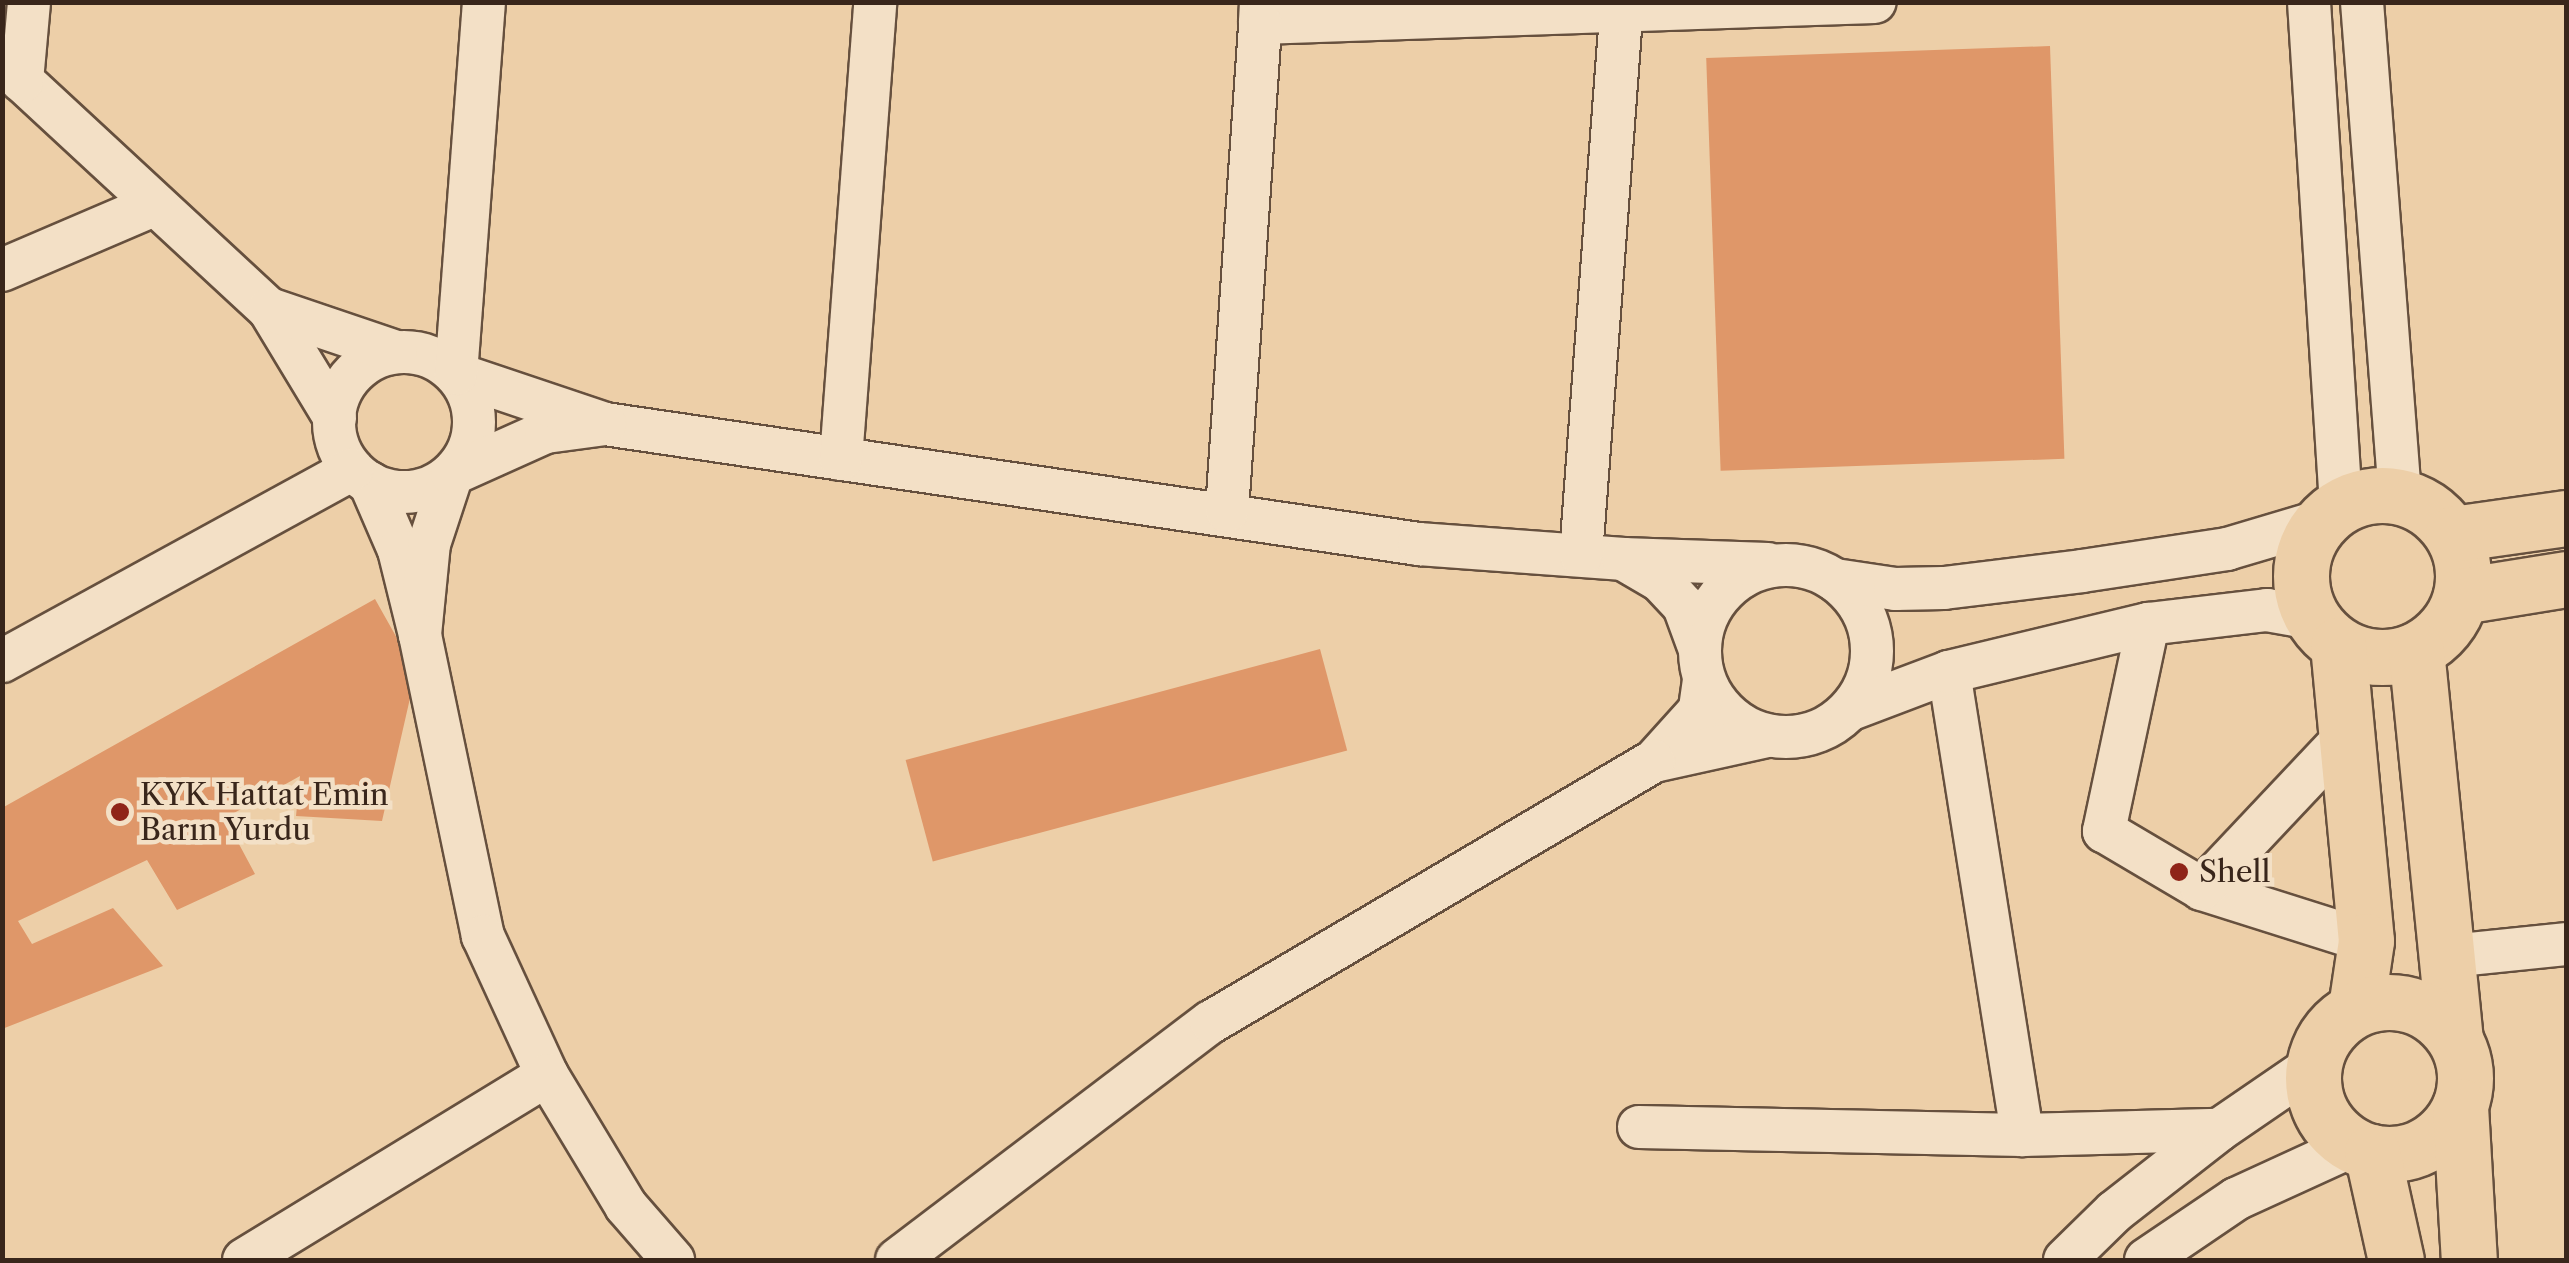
<!DOCTYPE html>
<html>
<head>
<meta charset="utf-8">
<style>
  body { margin:0 }
  #map { position:relative; width:2569px; height:1263px; overflow:hidden; background:#edcfa8; font-family:"Libre Caslon Text",serif }
  div>[style] { position:absolute }
  .building>* { inset:0; background:#df9769; transform-origin:0 0 }
  .roads { filter:drop-shadow(2px 0 #66503e) drop-shadow(-2px 0 #66503e) drop-shadow(0 2px #66503e) drop-shadow(0 -2px #66503e) }
  .minor>* { height:42px; margin:-21px; padding:0 21px; transform-origin:21px; border-radius:21px; background:#f3e0c6 }
  .minor>.ring { margin:-21px; padding:0; box-sizing:content-box; background:none; border:42px solid #f3e0c6; border-radius:50% }
  .major>* { height:55px; margin:-27.5px; padding:0 27.5px; transform-origin:27.5px; border-radius:27.5px; background:#edcfa8 }
  .major>.ring { margin:-27.5px; padding:0; box-sizing:content-box; background:none; border:55px solid #edcfa8; border-radius:50% }
  .dots>* { width:28px; height:28px; translate:-50% -50%; box-sizing:border-box; border:5px solid #f3e0c6; border-radius:50% }
  span { translate:-50% -50%; white-space:nowrap; text-align:center; line-height:1.15; -webkit-text-stroke:9px #f3e0c6; paint-order:stroke }
  .poi-label { font-size:30px; color:#39261b }
  .left { translate:0 -50%; text-align:left }
  .frame { position:absolute; inset:0; border:5px solid #39261b; pointer-events:none }
</style>
</head>
<body>
<div id="map">
  <div class="building">
    <i style="left:2050px;top:46px;width:413px;height:344px;rotate:88deg"></i>
    <i style="clip-path:polygon(375px 599px,416px 672px,382px 821px,296px 816px,300px 776px,225px 818px,255px 874px,177px 910px,147px 860px,18px 921px,32px 944px,113px 908px,163px 966px,2px 1029px,2px 808px)"></i>
    <i style="left:1320px;top:649px;width:105px;height:429px;rotate:75deg"></i>
  </div>
  <div class="roads">
    <div class="minor">
      <i style="left:1261px;top:2px;width:21px;rotate:93deg"></i>
      <i style="left:1260px;top:23px;width:615px;rotate:-1.96deg"></i>
      <i style="left:2309px;top:2px;width:504px;rotate:86.36deg"></i>
      <i style="left:2362px;top:2px;width:495px;rotate:85.6deg"></i>
      <i style="left:2px;top:62px;width:364px;rotate:42.8deg"></i>
      <i style="left:22px;top:81px;width:79px;rotate:-84.9deg"></i>
      <i style="left:2px;top:270px;width:162px;rotate:-23.2deg"></i>
      <i class="ring" style="left:334px;top:352px;width:98px;height:98px"></i>
      <i style="left:335px;top:418px;width:127px;rotate:-121.2deg"></i>
      <i style="left:269px;top:309px;width:134px;rotate:18.7deg"></i>
      <i style="left:605px;top:424px;width:823px;rotate:8.39deg"></i>
      <i style="left:1419px;top:544px;width:205px;rotate:4.2deg"></i>
      <i style="left:841px;top:459px;width:458px;rotate:-85.7deg"></i>
      <i style="left:370px;top:483px;width:73px;rotate:66.6deg"></i>
      <i style="left:399px;top:550px;width:88px;rotate:76.1deg"></i>
      <i style="left:420px;top:635px;width:91px;rotate:-84.4deg"></i>
      <i style="left:429px;top:544px;width:74px;rotate:-71.8deg"></i>
      <i style="left:452px;top:474px;width:103px;rotate:-24.1deg"></i>
      <i style="left:546px;top:432px;width:60px;rotate:-7.7deg"></i>
      <i style="left:605px;top:424px;width:157px;rotate:-161.4deg"></i>
      <i style="left:456px;top:374px;width:373px;rotate:-85.7deg"></i>
      <i style="left:1227px;top:511px;width:489px;rotate:-86.1deg"></i>
      <i style="left:1581px;top:555px;width:555px;rotate:-85.76deg"></i>
      <i class="ring" style="left:1700px;top:565px;width:130px;height:130px"></i>
      <i style="left:1835px;top:580px;width:61px;rotate:8.5deg"></i>
      <i style="left:1895px;top:589px;width:49px;rotate:-1.2deg"></i>
      <i style="left:1944px;top:588px;width:139px;rotate:-7deg"></i>
      <i style="left:2082px;top:571px;width:147px;rotate:-8.6deg"></i>
      <i style="left:2227px;top:549px;width:98px;rotate:-16.6deg"></i>
      <i style="left:2148px;top:624px;width:212px;rotate:102deg"></i>
      <i style="left:2104px;top:831px;width:114px;rotate:30.6deg"></i>
      <i style="left:2202px;top:889px;width:172px;rotate:17.6deg"></i>
      <i style="left:420px;top:635px;width:308px;rotate:78.2deg"></i>
      <i style="left:483px;top:936px;width:153px;rotate:65.3deg"></i>
      <i style="left:547px;top:1075px;width:153px;rotate:58.9deg"></i>
      <i style="left:626px;top:1206px;width:72px;rotate:49deg"></i>
      <i style="left:1699px;top:647px;width:44px;rotate:-110.1deg"></i>
      <i style="left:1684px;top:606px;width:34px;rotate:-133deg"></i>
      <i style="left:1661px;top:581px;width:44px;rotate:-149.9deg"></i>
      <i style="left:1623px;top:559px;width:145px;rotate:2deg"></i>
      <i style="left:2px;top:661px;width:399px;rotate:-28.7deg"></i>
      <i style="left:1949px;top:672px;width:469px;rotate:81deg"></i>
      <i style="left:1704px;top:680px;width:30px;rotate:98deg"></i>
      <i style="left:1700px;top:710px;width:69px;rotate:132deg"></i>
      <i style="left:1654px;top:761px;width:116px;rotate:-12.5deg"></i>
      <i style="left:1851px;top:709px;width:105px;rotate:-20.7deg"></i>
      <i style="left:1949px;top:672px;width:205px;rotate:-13.6deg"></i>
      <i style="left:2148px;top:624px;width:120px;rotate:-6.7deg"></i>
      <i style="left:2267px;top:610px;width:46px;rotate:10.1deg"></i>
      <i style="left:2202px;top:889px;width:217px;rotate:-46.7deg"></i>
      <i style="left:2450px;top:956px;width:117px;rotate:-5.9deg"></i>
      <i style="left:1639px;top:1127px;width:383px;rotate:1.2deg"></i>
      <i style="left:2022px;top:1135px;width:197px;rotate:-1.5deg"></i>
      <i style="left:244px;top:1260px;width:355px;rotate:-31.4deg"></i>
      <i style="left:897px;top:1260px;width:394px;rotate:-37.2deg"></i>
      <i style="left:1211px;top:1022px;width:514px;rotate:-30.51deg"></i>
      <i style="left:2065px;top:1260px;width:69px;rotate:-44.4deg"></i>
      <i style="left:2114px;top:1212px;width:133px;rotate:-38deg"></i>
      <i style="left:2219px;top:1130px;width:115px;rotate:-34.4deg"></i>
      <i style="left:2146px;top:1260px;width:109px;rotate:-34.1deg"></i>
      <i style="left:2236px;top:1199px;width:130px;rotate:-24.6deg"></i>
    </div>
    <div class="major">
      <i class="ring" style="left:2301px;top:495px;width:107px;height:107px"></i>
      <i style="left:2453px;top:534px;width:114px;rotate:-8.1deg"></i>
      <i style="left:2461px;top:596px;width:106px;rotate:-9.2deg"></i>
      <i style="left:2338px;top:645px;width:297px;rotate:84.6deg"></i>
      <i style="left:2366px;top:941px;width:68px;rotate:98.5deg"></i>
      <i style="left:2416px;top:650px;width:390px;rotate:84.3deg"></i>
      <i class="ring" style="left:2313px;top:1002px;width:97px;height:97px"></i>
      <i style="left:2460px;top:1106px;width:154px;rotate:86.7deg"></i>
      <i style="left:2372px;top:1152px;width:111px;rotate:77.5deg"></i>
    </div>
  </div>
  <div class="dots">
    <i style="left:120px;top:812px;background:#8f2418"></i>
    <i style="left:2179px;top:872px;background:#8f2418"></i>
  </div>
  <div class="poi-label">
    <span class="left" style="left:140px;top:812px">KYK Hattat Emin<br>Barın Yurdu</span>
    <span class="left" style="left:2199px;top:872px">Shell</span>
  </div>
  <div class="frame"></div>
</div>
</body>
</html>
